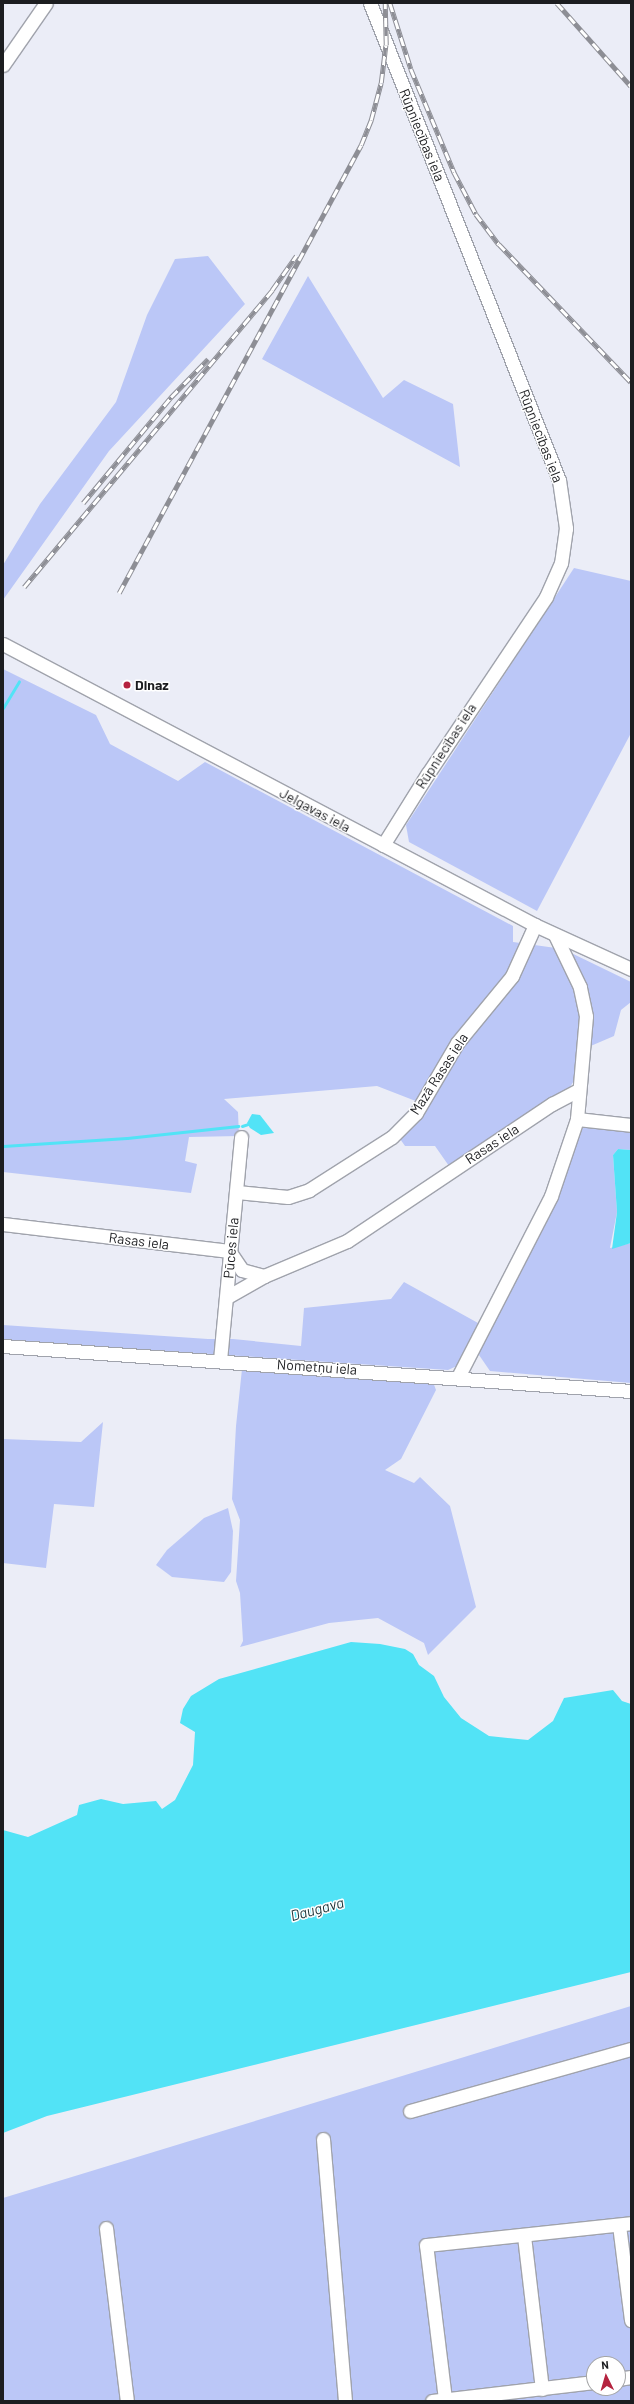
<!DOCTYPE html>
<html>
<head>
<meta charset="utf-8">
<style>
  body { margin:0 }
  #map { position:relative; width:634px; height:2404px; overflow:hidden; background:#ebedf7; font-family:Barlow,sans-serif }
  div>[style] { position:absolute }
  .green>* { inset:0; background:#bbc7f7 }
  .water>* { inset:0; background:#52e3f6 }
  .stream>* { height:3px; margin:-1.5px; padding:0 1.5px; transform-origin:1.5px; border-radius:1.5px; background:#52e3f6 }
  .roads { filter:drop-shadow(1px 0 #a0a3ac) drop-shadow(-1px 0 #a0a3ac) drop-shadow(0 1px #a0a3ac) drop-shadow(0 -1px #a0a3ac) }
  .minor>* { height:13px; margin:-6.5px; padding:0 6.5px; transform-origin:6.5px; border-radius:6.5px; background:#fff }
  .rail>* { height:4.5px; margin-top:-2.25px; transform-origin:0; background:repeating-linear-gradient(90deg,#fff 0 9px,#8d8e95 0 18px); box-sizing:border-box; border-block:1px solid #8d8e95 }
  .dots>* { width:11px; height:11px; translate:-50% -50%; box-sizing:border-box; border:2px solid #fff; border-radius:50% }
  span { translate:-50% -50%; white-space:nowrap; text-align:center; line-height:1.15; -webkit-text-stroke:3px #fff; paint-order:stroke }
  .street-label { font-size:14px; color:#1c1d20 }
  .poi-label { font-size:14px; color:#1c1d20; font-weight:700 }
  .left { translate:0 -50%; text-align:left }
  .water-label { font-size:15px; color:#1e363a; font-style:italic }
  .frame { position:absolute; inset:0; border:4px solid #1c1d20; pointer-events:none }
  .north { position:absolute; left:586px; top:2356px; width:40px; height:40px; box-sizing:border-box; background:#fff; border:1px solid #a4a5a6; border-radius:50%; rotate:355deg; font-size:11px; font-weight:700; line-height:16px; text-align:center; color:#1c1d20 }
  .north::after { content:''; display:block; margin:auto; width:14px; height:18px; background:#b5233f; clip-path:polygon(50% 0,100% 100%,50% 72%,0 100%) }
</style>
</head>
<body>
<div id="map">
  <div class="green">
    <i style="clip-path:polygon(208px 256px,245px 304px,109px 451px,3px 600px,3px 565px,40px 504px,116px 402px,147px 315px,175px 259px)"></i>
    <i style="clip-path:polygon(308px 276px,383px 398px,404px 380px,453px 404px,460px 467px,262px 359px)"></i>
    <i style="clip-path:polygon(574px 568px,631px 581px,631px 733px,537px 911px,409px 842px,406px 825px)"></i>
    <i style="clip-path:polygon(3px 669px,96px 715px,110px 744px,178px 781px,205px 762px,513px 926px,513px 942px,563px 949px,631px 982px,631px 1002px,621px 1010px,614px 1036px,579px 1051px,575px 1079px,570px 1087px,449px 1166px,435px 1146px,405px 1146px,398px 1136px,426px 1105px,377px 1086px,224px 1099px,238px 1112px,239px 1136px,189px 1137px,185px 1161px,197px 1164px,191px 1193px,3px 1172px)"></i>
    <i style="clip-path:polygon(588px 1123px,631px 1131px,631px 1150px,618px 1149px,613px 1155px,617px 1212px,610px 1248px,631px 1243px,631px 1383px,490px 1371px,479px 1355px,488px 1327px,576px 1136px)"></i>
    <i style="clip-path:polygon(404px 1282px,478px 1323px,459px 1365px,448px 1370px,3px 1340px,3px 1325px,208px 1339px,233px 1339px,301px 1346px,304px 1308px,391px 1299px)"></i>
    <i style="clip-path:polygon(242px 1369px,433px 1382px,436px 1390px,401px 1459px,385px 1470px,414px 1483px,420px 1477px,450px 1506px,476px 1607px,428px 1655px,424px 1643px,378px 1618px,329px 1623px,240px 1647px,243px 1641px,240px 1593px,236px 1581px,240px 1520px,232px 1499px,236px 1426px)"></i>
    <i style="clip-path:polygon(103px 1422px,94px 1507px,54px 1504px,46px 1568px,3px 1563px,3px 1439px,81px 1442px)"></i>
    <i style="clip-path:polygon(228px 1508px,233px 1531px,231px 1572px,224px 1582px,172px 1577px,156px 1565px,167px 1550px,204px 1518px)"></i>
    <i style="clip-path:polygon(evenodd,631px 2006px,631px 2400px,3px 2401px,3px 2198px,631px 2006px,594px 2364px,618px 2364px,618px 2388px,594px 2388px,594px 2364px)"></i>
  </div>
  <div class="water">
    <i style="clip-path:polygon(252px 1114px,260px 1115px,274px 1133px,261px 1135px,250px 1128px,247px 1123px)"></i>
    <i style="clip-path:polygon(618px 1149px,631px 1150px,631px 1243px,612px 1249px,617px 1212px,613px 1155px)"></i>
    <i style="clip-path:polygon(351px 1642px,380px 1644px,405px 1649px,413px 1654px,419px 1665px,434px 1676px,444px 1697px,461px 1718px,489px 1736px,528px 1740px,553px 1721px,564px 1698px,613px 1690px,622px 1701px,631px 1704px,631px 1972px,47px 2116px,3px 2133px,3px 1830px,28px 1837px,77px 1815px,79px 1805px,101px 1799px,123px 1804px,156px 1801px,162px 1809px,175px 1800px,193px 1765px,195px 1732px,180px 1723px,183px 1709px,191px 1696px,219px 1679px)"></i>
  </div>
  <div class="stream">
    <i style="left:3px;top:708px;width:31px;rotate:-59deg"></i>
    <i style="left:242px;top:1126px;width:6px;rotate:-18deg"></i>
    <i style="left:3px;top:1146px;width:124px;rotate:-3.7deg"></i>
    <i style="left:127px;top:1138px;width:112px;rotate:-6.2deg"></i>
  </div>
  <div class="roads">
    <div class="minor">
      <i style="left:370px;top:3px;width:513px;rotate:68.39deg"></i>
      <i style="left:559px;top:480px;width:49px;rotate:81.7deg"></i>
      <i style="left:566px;top:528px;width:35px;rotate:98deg"></i>
      <i style="left:561px;top:563px;width:37px;rotate:114deg"></i>
      <i style="left:546px;top:597px;width:212px;rotate:123.8deg"></i>
      <i style="left:428px;top:773px;width:85px;rotate:122deg"></i>
      <i style="left:3px;top:65px;width:75px;rotate:-55.3deg"></i>
      <i style="left:3px;top:644px;width:602px;rotate:27.84deg"></i>
      <i style="left:535px;top:925px;width:106px;rotate:24.6deg"></i>
      <i style="left:577px;top:1119px;width:54px;rotate:6.3deg"></i>
      <i style="left:237px;top:1192px;width:51px;rotate:5.6deg"></i>
      <i style="left:288px;top:1197px;width:22px;rotate:-18deg"></i>
      <i style="left:309px;top:1190px;width:98px;rotate:-32.6deg"></i>
      <i style="left:392px;top:1137px;width:34px;rotate:-45deg"></i>
      <i style="left:416px;top:1113px;width:81px;rotate:-59.6deg"></i>
      <i style="left:457px;top:1043px;width:87px;rotate:-50.6deg"></i>
      <i style="left:512px;top:976px;width:56px;rotate:-65.7deg"></i>
      <i style="left:3px;top:1224px;width:228px;rotate:6.8deg"></i>
      <i style="left:264px;top:1276px;width:90px;rotate:-22.9deg"></i>
      <i style="left:347px;top:1241px;width:247px;rotate:-33.8deg"></i>
      <i style="left:552px;top:1104px;width:30px;rotate:-28deg"></i>
      <i style="left:227px;top:1297px;width:43px;rotate:-29.6deg"></i>
      <i style="left:264px;top:1276px;width:23px;rotate:-165deg"></i>
      <i style="left:242px;top:1270px;width:23px;rotate:-124deg"></i>
      <i style="left:3px;top:1346px;width:630px;rotate:4.1deg"></i>
      <i style="left:220px;top:1360px;width:224px;rotate:-84.6deg"></i>
      <i style="left:458px;top:1377px;width:203px;rotate:-62.8deg"></i>
      <i style="left:551px;top:1196px;width:81px;rotate:-71.3deg"></i>
      <i style="left:577px;top:1119px;width:103px;rotate:-85deg"></i>
      <i style="left:586px;top:1016px;width:30px;rotate:-102deg"></i>
      <i style="left:580px;top:987px;width:58px;rotate:-115.7deg"></i>
      <i style="left:410px;top:2111px;width:230px;rotate:-15.7deg"></i>
      <i style="left:323px;top:2139px;width:263px;rotate:85.2deg"></i>
      <i style="left:619px;top:2225px;width:96px;rotate:82.8deg"></i>
      <i style="left:106px;top:2228px;width:174px;rotate:83.1deg"></i>
      <i style="left:524px;top:2236px;width:154px;rotate:83.3deg"></i>
      <i style="left:618px;top:2379px;width:13px;rotate:-9deg"></i>
      <i style="left:445px;top:2399px;width:155px;rotate:-97deg"></i>
      <i style="left:426px;top:2245px;width:206px;rotate:-6.1deg"></i>
      <i style="left:432px;top:2401px;width:163px;rotate:-6.7deg"></i>
    </div>
  </div>
  <div class="rail">
    <i style="left:390px;top:3px;width:69px;rotate:72.3deg"></i>
    <i style="left:411px;top:69px;width:112px;rotate:67.3deg"></i>
    <i style="left:454px;top:172px;width:47px;rotate:62.4deg"></i>
    <i style="left:476px;top:214px;width:38px;rotate:53deg"></i>
    <i style="left:499px;top:244px;width:191px;rotate:46.3deg"></i>
    <i style="left:557px;top:3px;width:111px;rotate:48.3deg"></i>
    <i style="left:83px;top:503px;width:138px;rotate:-50.3deg"></i>
    <i style="left:171px;top:397px;width:53px;rotate:-45.8deg"></i>
    <i style="left:24px;top:587px;width:387px;rotate:-50.1deg"></i>
    <i style="left:272px;top:290px;width:42px;rotate:-54.8deg"></i>
    <i style="left:119px;top:593px;width:509px;rotate:-61.62deg"></i>
    <i style="left:361px;top:145px;width:27px;rotate:-68deg"></i>
    <i style="left:371px;top:120px;width:38px;rotate:-75deg"></i>
    <i style="left:381px;top:83px;width:38px;rotate:-83deg"></i>
    <i style="left:386px;top:45px;width:42px;rotate:-91.4deg"></i>
  </div>
  <div class="dots">
    <i style="left:127px;top:685px;background:#b5233f"></i>
  </div>
  <div class="street-label">
    <span style="left:422px;top:135px;rotate:68deg">Rūpniecības iela</span>
    <span style="left:541px;top:436px;rotate:69deg">Rūpniecības iela</span>
    <span style="left:446px;top:746px;rotate:-57deg">Rūpniecības iela</span>
    <span style="left:315px;top:810px;rotate:28deg">Jelgavas iela</span>
    <span style="left:439px;top:1074px;rotate:-57deg">Mazā Rasas iela</span>
    <span style="left:492px;top:1144px;rotate:-33deg">Rasas iela</span>
    <span style="left:139px;top:1241px;rotate:7deg">Rasas iela</span>
    <span style="left:231px;top:1248px;rotate:-85deg">Pūces iela</span>
    <span style="left:317px;top:1367px;rotate:4deg">Nometņu iela</span>
  </div>
  <div class="poi-label">
    <span class="left" style="left:135px;top:685px">Dinaz</span>
  </div>
  <div class="water-label">
    <span style="left:317px;top:1909px;rotate:-15deg">Daugava</span>
  </div>
  <div class="frame"></div>
  <div class="north">N</div>
</div>
</body>
</html>
